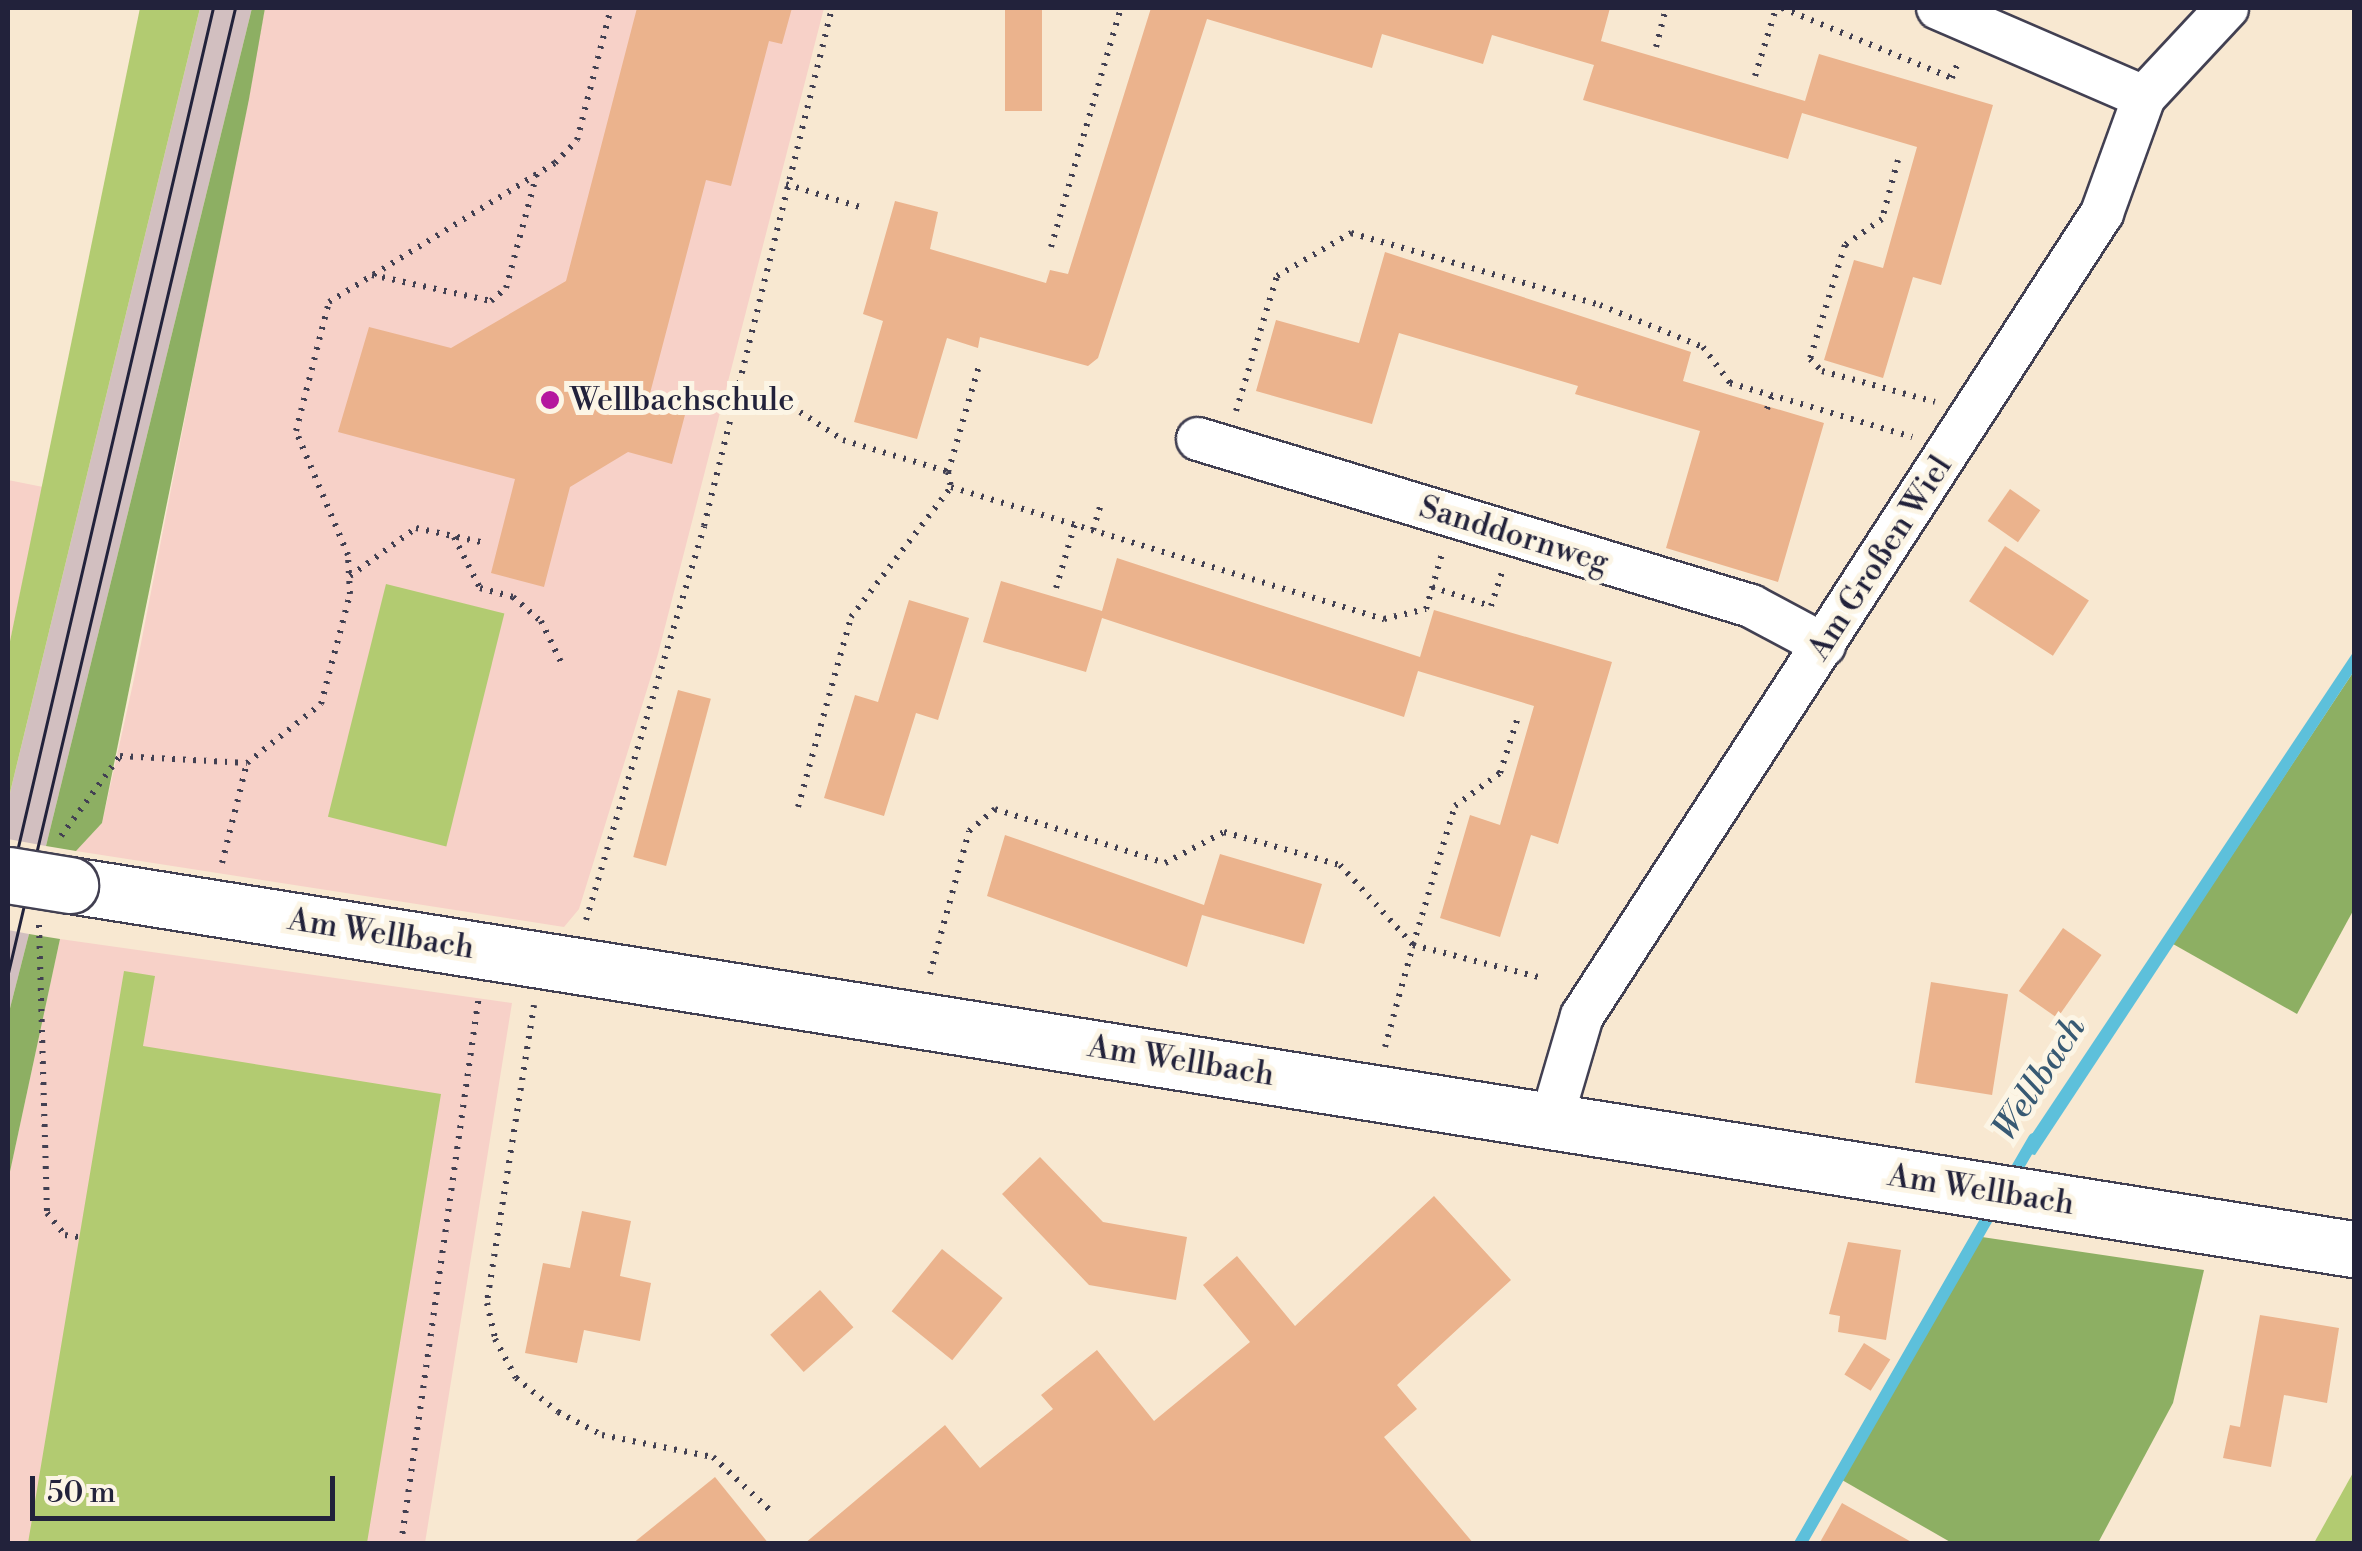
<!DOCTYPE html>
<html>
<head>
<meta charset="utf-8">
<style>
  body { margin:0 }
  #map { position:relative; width:2362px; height:1551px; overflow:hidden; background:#f8e8d1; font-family:"Libre Bodoni",serif }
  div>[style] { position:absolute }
  .built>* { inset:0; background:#f7d1c8 }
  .industrial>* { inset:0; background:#d2bfc0 }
  .green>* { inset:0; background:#b2cb71; transform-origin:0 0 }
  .forest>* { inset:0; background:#8daf63 }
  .water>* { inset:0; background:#5dc0db }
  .stream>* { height:12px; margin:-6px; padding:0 6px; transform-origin:6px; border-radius:6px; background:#5dc0db }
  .building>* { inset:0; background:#ebb38d; transform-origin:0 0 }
  .path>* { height:6px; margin-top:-3px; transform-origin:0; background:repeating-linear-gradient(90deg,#424052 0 2.5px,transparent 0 10.5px) }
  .roads { filter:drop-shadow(2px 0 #424052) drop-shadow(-2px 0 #424052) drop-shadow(0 2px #424052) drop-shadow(0 -2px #424052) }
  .street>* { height:42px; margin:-21px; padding:0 21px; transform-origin:21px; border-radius:21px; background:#fff }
  .secondary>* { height:55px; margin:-27.5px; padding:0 27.5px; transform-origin:27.5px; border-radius:27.5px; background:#fff }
  .tram>* { height:2.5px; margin:-1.25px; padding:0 1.25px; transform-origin:1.25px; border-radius:1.25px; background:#22223b }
  .bridges { filter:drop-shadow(2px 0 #424052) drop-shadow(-2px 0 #424052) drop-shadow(0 2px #424052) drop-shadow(0 -2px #424052) }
  .secondary-bridge>* { height:55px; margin:-27.5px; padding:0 27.5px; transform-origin:27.5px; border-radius:27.5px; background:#fff }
  .dots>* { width:28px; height:28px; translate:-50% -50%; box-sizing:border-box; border:5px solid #fcf5e5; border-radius:50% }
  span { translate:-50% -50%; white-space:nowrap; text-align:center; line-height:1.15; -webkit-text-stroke:10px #fcf5e5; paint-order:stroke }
  .poi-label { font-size:32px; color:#22223b }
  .left { translate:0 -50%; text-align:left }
  .street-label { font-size:32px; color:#22223b }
  .water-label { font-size:35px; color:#375973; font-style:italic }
  .frame { position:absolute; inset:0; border:10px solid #22223b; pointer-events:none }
  .scale { position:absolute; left:30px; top:1476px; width:305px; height:45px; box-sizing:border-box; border:5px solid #22223b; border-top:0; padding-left:12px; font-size:30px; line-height:35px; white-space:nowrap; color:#22223b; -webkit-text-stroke:8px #fcf5e5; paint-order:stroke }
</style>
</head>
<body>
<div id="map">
  <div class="built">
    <i style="clip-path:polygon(265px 8px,824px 8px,658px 654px,579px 909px,564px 927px,76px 851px,102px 823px,134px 679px)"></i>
    <i style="clip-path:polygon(8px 480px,43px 487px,8px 651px)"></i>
    <i style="clip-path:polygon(60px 939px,512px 1003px,425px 1543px,8px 1544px,8px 1181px)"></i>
  </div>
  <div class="industrial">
    <i style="clip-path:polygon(200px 8px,252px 8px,46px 846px,8px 839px,8px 801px)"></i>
    <i style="clip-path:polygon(8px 930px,29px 934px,8px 1016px)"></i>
  </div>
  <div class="green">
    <i style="clip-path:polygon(140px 8px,200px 8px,8px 801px,8px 651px)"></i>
    <i style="left:386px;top:584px;width:122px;height:240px;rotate:14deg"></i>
    <i style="clip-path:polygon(124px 971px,155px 976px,143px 1046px,441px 1094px,367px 1543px,28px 1543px)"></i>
    <i style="clip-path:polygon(2354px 1471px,2354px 1543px,2314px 1543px)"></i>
  </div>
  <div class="forest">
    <i style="clip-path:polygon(252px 8px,265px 8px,249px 99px,102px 823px,76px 851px,46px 846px)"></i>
    <i style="clip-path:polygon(2354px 671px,2354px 909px,2297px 1014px,2173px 944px)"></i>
    <i style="clip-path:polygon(29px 934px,60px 939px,8px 1181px,8px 1016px)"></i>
    <i style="clip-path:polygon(1982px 1237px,2204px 1270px,2173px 1403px,2098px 1543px,1952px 1543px,1842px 1480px)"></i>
  </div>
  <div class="water">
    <i style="clip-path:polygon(2354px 651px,2354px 671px,2035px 1155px,2020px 1152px)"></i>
  </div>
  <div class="stream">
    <i style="left:2009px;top:1182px;width:50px;rotate:-59.8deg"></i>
    <i style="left:1800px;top:1544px;width:393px;rotate:-60.1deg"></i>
  </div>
  <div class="building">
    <i style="clip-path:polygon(637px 8px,792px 8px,782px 44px,769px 41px,731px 186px,706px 180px,648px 401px,686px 411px,672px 464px,628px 452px,570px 487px,544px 587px,491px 573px,515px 479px,338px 432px,369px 327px,451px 348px,566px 281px)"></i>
    <i style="left:1005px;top:8px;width:37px;height:103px"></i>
    <i style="clip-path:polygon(1151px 8px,1610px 8px,1598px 52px,1601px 41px,1805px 101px,1819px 54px,1993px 105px,1941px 285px,1913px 277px,1883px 378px,1824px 360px,1854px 260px,1883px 268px,1917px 147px,1802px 113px,1788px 159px,1583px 100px,1594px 65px,1492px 35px,1483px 64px,1382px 34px,1372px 68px,1207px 19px,1098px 358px,1088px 366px,980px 337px,978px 348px,947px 338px,917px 439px,854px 422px,883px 321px,863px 314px,895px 201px,938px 212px,930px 249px,1046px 283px,1050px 270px,1068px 274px)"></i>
    <i style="clip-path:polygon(1385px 252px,1691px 352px,1683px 381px,1824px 423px,1778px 582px,1666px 548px,1700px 431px,1575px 394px,1578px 386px,1399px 333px,1372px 424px,1256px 391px,1276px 320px,1359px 343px)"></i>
    <i style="left:2010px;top:489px;width:37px;height:39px;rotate:35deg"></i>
    <i style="left:2005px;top:546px;width:100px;height:66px;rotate:33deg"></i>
    <i style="clip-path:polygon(1117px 558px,1420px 657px,1434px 610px,1612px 662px,1558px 844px,1531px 835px,1500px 937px,1440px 918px,1470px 815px,1500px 825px,1534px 706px,1418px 671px,1404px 717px,1102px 618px,1086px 672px,983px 642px,1001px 581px,1102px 611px)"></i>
    <i style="clip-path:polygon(909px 600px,969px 618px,938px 720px,916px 713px,884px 816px,824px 798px,855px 695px,878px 702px)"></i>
    <i style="left:678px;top:690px;width:34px;height:173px;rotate:15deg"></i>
    <i style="clip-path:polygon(1005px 835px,1204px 905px,1220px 854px,1322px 884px,1304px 944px,1202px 915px,1187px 967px,987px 896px)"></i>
    <i style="left:2063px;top:928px;width:47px;height:77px;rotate:35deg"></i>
    <i style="left:1931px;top:982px;width:78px;height:102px;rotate:9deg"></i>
    <i style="clip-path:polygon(1040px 1157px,1103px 1222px,1187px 1237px,1176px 1300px,1089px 1285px,1002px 1194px)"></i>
    <i style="clip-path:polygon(1434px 1196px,1511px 1280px,1397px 1385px,1417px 1409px,1384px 1437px,1474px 1544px,804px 1544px,945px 1425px,980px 1468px,1053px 1409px,1041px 1395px,1097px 1350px,1154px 1421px,1250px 1342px,1203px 1285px,1237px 1256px,1295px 1326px)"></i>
    <i style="clip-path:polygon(582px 1211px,631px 1221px,620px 1276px,651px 1283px,640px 1341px,584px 1330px,577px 1363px,525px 1353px,543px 1263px,570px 1268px)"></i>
    <i style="clip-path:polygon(1848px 1242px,1901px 1250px,1886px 1340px,1838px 1332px,1840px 1316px,1829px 1314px)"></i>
    <i style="left:942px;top:1249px;width:78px;height:80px;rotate:39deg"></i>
    <i style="left:820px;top:1290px;width:50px;height:67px;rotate:48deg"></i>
    <i style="clip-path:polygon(2260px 1315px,2339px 1328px,2327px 1403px,2284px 1395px,2271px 1467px,2223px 1458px,2230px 1425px,2240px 1427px)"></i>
    <i style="left:1864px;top:1343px;width:31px;height:37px;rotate:32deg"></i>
    <i style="clip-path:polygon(715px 1477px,769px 1544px,632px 1544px)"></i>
    <i style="clip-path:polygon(1842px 1503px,1915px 1544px,1819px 1544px)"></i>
  </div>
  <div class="path">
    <i style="left:1782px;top:8px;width:184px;rotate:22.4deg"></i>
    <i style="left:1952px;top:78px;width:19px;rotate:-69deg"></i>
    <i style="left:1656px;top:47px;width:40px;rotate:-75.6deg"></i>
    <i style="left:1755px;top:76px;width:71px;rotate:-72.8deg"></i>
    <i style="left:1898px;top:160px;width:61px;rotate:105.2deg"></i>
    <i style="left:1882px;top:219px;width:45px;rotate:144.9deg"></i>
    <i style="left:1845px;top:245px;width:119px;rotate:107.1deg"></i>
    <i style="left:1810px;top:359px;width:17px;rotate:45deg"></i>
    <i style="left:1822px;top:371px;width:117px;rotate:15.3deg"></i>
    <i style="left:786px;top:184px;width:77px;rotate:17.3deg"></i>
    <i style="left:1051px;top:247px;width:249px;rotate:-73.7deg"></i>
    <i style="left:372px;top:275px;width:122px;rotate:12.3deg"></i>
    <i style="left:491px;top:301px;width:20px;rotate:-41deg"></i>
    <i style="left:506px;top:288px;width:119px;rotate:-74.9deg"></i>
    <i style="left:1767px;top:409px;width:15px;rotate:-70deg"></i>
    <i style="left:1236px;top:411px;width:141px;rotate:-73.1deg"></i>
    <i style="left:1277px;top:276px;width:86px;rotate:-30.2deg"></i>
    <i style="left:1351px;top:233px;width:259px;rotate:16.1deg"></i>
    <i style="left:1600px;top:305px;width:111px;rotate:22.2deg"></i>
    <i style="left:1703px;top:347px;width:45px;rotate:53.1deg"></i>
    <i style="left:1730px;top:383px;width:190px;rotate:16.5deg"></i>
    <i style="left:800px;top:412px;width:51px;rotate:33.1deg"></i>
    <i style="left:843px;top:440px;width:110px;rotate:16.9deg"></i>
    <i style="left:948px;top:472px;width:15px;rotate:79deg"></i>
    <i style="left:948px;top:472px;width:110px;rotate:-73.7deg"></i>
    <i style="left:1093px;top:530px;width:30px;rotate:-73deg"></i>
    <i style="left:454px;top:537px;width:57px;rotate:63deg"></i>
    <i style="left:480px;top:588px;width:34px;rotate:15deg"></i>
    <i style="left:513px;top:597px;width:37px;rotate:41deg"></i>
    <i style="left:541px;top:621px;width:48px;rotate:64deg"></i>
    <i style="left:350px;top:576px;width:82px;rotate:-36deg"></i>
    <i style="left:416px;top:528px;width:66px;rotate:12.2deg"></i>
    <i style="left:1432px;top:587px;width:62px;rotate:17.9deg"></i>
    <i style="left:1491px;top:606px;width:38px;rotate:-72deg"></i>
    <i style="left:1056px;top:588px;width:67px;rotate:-73.5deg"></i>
    <i style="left:798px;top:807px;width:197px;rotate:-74.4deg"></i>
    <i style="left:851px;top:617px;width:164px;rotate:-52.4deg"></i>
    <i style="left:951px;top:487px;width:453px;rotate:17deg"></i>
    <i style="left:1384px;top:619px;width:43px;rotate:-13.4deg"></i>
    <i style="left:1426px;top:609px;width:57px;rotate:-73.8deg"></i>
    <i style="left:61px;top:836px;width:99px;rotate:-53.6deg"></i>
    <i style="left:120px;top:756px;width:127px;rotate:3.2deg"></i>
    <i style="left:222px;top:863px;width:103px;rotate:-76deg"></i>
    <i style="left:247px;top:763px;width:95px;rotate:-38.6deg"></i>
    <i style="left:321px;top:704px;width:114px;rotate:-75.2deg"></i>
    <i style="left:350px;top:594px;width:39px;rotate:-93deg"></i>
    <i style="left:348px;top:555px;width:134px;rotate:-112.8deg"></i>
    <i style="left:296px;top:431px;width:133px;rotate:-75.7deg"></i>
    <i style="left:329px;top:302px;width:265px;rotate:-31.6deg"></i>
    <i style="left:555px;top:163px;width:32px;rotate:-46deg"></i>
    <i style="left:577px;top:140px;width:136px;rotate:-75.6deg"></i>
    <i style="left:586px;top:920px;width:411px;rotate:-73.3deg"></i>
    <i style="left:704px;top:526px;width:534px;rotate:-76.12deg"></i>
    <i style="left:39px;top:925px;width:288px;rotate:88.4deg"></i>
    <i style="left:47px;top:1213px;width:28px;rotate:51deg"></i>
    <i style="left:65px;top:1235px;width:20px;rotate:9deg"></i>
    <i style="left:930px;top:974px;width:148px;rotate:-74.7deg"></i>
    <i style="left:969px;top:831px;width:34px;rotate:-40deg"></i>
    <i style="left:995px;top:809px;width:178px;rotate:17.6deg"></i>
    <i style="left:1165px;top:863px;width:67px;rotate:-27.7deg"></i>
    <i style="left:1224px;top:832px;width:121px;rotate:15.9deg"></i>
    <i style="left:1340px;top:865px;width:108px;rotate:47.6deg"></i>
    <i style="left:1413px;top:945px;width:145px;rotate:-73.2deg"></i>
    <i style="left:1455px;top:806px;width:56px;rotate:-36.3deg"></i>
    <i style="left:1500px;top:773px;width:59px;rotate:-72.2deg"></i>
    <i style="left:534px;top:1005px;width:302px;rotate:99deg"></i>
    <i style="left:487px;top:1303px;width:37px;rotate:77deg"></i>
    <i style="left:495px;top:1339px;width:44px;rotate:61.7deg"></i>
    <i style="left:516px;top:1378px;width:54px;rotate:39deg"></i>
    <i style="left:558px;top:1412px;width:50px;rotate:27.6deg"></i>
    <i style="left:602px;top:1435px;width:113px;rotate:11.2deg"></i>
    <i style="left:713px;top:1457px;width:81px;rotate:43deg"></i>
    <i style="left:1385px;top:1047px;width:106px;rotate:-74.6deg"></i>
    <i style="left:1413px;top:945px;width:130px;rotate:14.3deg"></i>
    <i style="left:401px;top:1544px;width:555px;rotate:-81.91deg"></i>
  </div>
  <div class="roads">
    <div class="street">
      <i style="left:1938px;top:8px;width:224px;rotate:23.4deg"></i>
      <i style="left:1198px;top:439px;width:578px;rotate:16.8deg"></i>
      <i style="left:1751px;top:606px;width:83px;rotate:28.1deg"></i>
      <i style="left:1551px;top:1121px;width:109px;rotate:-73.6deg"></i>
      <i style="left:1582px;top:1016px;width:957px;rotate:-57.07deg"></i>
      <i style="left:2102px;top:213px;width:123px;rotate:-70.1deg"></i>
      <i style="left:2144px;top:97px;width:122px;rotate:-47deg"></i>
    </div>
    <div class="secondary">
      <i style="left:70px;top:885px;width:2313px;rotate:9.06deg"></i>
    </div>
  </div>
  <div class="tram">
    <i style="left:8px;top:890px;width:906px;rotate:-76.92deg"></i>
    <i style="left:8px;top:973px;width:991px;rotate:-76.76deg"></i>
  </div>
  <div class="bridges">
    <div class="secondary-bridge">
      <i style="left:8px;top:875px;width:63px;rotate:9.2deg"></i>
    </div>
  </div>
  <div class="dots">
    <i style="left:550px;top:400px;background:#b5179e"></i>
  </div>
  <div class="poi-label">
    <span class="left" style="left:570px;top:400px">Wellbachschule</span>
  </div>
  <div class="street-label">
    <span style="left:1514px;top:535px;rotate:17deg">Sanddornweg</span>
    <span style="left:1880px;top:558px;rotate:-57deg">Am Großen Wiel</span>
    <span style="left:381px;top:934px;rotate:9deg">Am Wellbach</span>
    <span style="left:1181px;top:1061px;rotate:9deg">Am Wellbach</span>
    <span style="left:1981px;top:1190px;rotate:9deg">Am Wellbach</span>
  </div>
  <div class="water-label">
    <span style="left:2040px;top:1079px;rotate:-57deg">Wellbach</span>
  </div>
  <div class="frame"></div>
  <div class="scale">50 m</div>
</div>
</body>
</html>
